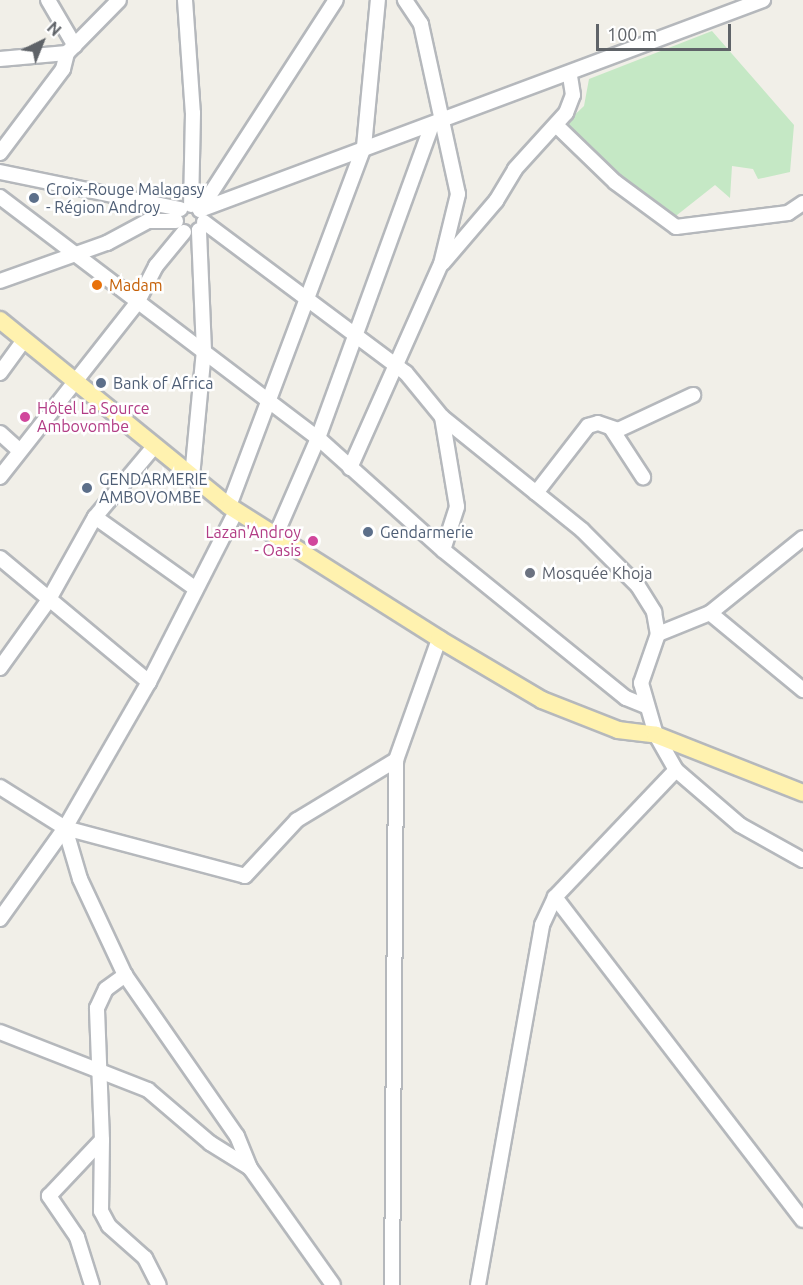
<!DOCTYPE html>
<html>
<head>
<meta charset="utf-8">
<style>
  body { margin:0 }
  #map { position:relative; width:803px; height:1285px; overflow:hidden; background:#f1efe8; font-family:Ubuntu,sans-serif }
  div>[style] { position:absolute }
  .green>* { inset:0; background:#c5e8c5 }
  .roads { filter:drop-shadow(2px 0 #b5b8bc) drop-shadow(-2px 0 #b5b8bc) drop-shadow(0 2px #b5b8bc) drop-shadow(0 -2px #b5b8bc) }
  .minor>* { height:14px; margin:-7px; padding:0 7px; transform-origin:7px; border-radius:7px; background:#fff }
  .major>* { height:16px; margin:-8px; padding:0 8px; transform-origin:8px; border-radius:8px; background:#fff2af }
  .dots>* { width:16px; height:16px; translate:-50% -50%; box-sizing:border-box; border:3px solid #fff; border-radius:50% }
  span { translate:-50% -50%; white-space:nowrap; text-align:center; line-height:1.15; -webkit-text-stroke:5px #fff; paint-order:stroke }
  .service-label { font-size:16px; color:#4e5e75 }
  .left { translate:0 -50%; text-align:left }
  .food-label { font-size:16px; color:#c56008 }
  .hotel-label { font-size:16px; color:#b23c85 }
  .right { translate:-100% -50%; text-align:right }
  .worship-label { font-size:16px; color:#5b616d }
  .north { position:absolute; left:12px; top:12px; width:60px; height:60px; -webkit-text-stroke:4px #fff; paint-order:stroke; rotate:43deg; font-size:16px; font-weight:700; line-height:24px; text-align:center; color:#5f6368 }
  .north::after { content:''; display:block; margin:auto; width:21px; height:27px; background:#5f6368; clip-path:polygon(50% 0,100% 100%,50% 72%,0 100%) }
  .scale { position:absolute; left:596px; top:24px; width:135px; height:27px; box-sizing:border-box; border:3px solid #5f6368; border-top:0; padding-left:8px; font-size:18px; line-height:21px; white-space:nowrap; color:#5f6368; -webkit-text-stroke:4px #fff; paint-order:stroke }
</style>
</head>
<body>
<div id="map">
  <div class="green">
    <i style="clip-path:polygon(712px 31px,794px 125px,790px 172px,758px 179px,753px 169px,732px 166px,730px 198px,715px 185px,672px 219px,619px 180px,564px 125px,584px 106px,589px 79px)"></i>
  </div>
  <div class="roads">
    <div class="minor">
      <i style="left:48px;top:0;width:53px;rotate:59.6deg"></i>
      <i style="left:185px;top:0;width:113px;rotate:86deg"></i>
      <i style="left:193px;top:113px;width:92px;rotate:91.2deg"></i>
      <i style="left:0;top:59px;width:67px;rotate:-5.1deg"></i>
      <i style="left:556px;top:125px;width:82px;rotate:44deg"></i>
      <i style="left:615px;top:182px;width:76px;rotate:36.4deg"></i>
      <i style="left:676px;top:227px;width:113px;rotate:-7.1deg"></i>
      <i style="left:788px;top:213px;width:18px;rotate:-34deg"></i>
      <i style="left:0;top:153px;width:105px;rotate:-53.1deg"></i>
      <i style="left:63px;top:69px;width:16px;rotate:-76deg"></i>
      <i style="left:67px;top:53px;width:74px;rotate:-45.5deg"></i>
      <i style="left:0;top:172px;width:184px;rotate:11.6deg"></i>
      <i style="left:0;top:197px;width:399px;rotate:37.2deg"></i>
      <i style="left:318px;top:438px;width:168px;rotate:41.9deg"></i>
      <i style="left:443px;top:550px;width:235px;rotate:39deg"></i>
      <i style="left:626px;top:698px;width:22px;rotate:22deg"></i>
      <i style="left:200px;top:210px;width:601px;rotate:-20.46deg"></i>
      <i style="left:200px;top:210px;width:250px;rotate:-57.1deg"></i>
      <i style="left:204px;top:222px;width:252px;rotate:36.8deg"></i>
      <i style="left:406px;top:373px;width:57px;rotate:50.7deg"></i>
      <i style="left:442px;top:417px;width:180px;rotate:38.9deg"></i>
      <i style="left:582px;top:530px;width:79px;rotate:45deg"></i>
      <i style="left:638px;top:586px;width:31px;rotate:58deg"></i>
      <i style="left:654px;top:612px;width:22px;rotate:80deg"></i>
      <i style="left:443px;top:263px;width:82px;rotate:-49.5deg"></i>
      <i style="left:496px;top:201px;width:37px;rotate:-59deg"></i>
      <i style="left:515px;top:169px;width:76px;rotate:-47.7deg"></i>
      <i style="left:566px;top:113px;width:19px;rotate:-69deg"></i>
      <i style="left:573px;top:95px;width:19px;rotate:-99deg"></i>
      <i style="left:0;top:281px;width:114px;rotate:-19.6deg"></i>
      <i style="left:107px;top:243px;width:47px;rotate:-28.2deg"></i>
      <i style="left:148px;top:221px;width:28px"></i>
      <i style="left:0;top:373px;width:41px;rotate:-54deg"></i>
      <i style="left:442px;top:417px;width:91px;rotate:80.5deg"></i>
      <i style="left:457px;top:507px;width:45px;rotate:108deg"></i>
      <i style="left:611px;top:428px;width:59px;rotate:56.9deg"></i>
      <i style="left:0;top:433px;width:25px;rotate:42deg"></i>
      <i style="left:350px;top:468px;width:223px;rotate:-66deg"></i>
      <i style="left:441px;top:264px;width:72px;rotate:-76.3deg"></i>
      <i style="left:458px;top:194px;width:174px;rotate:-102.3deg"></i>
      <i style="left:421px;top:24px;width:29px;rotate:-124deg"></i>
      <i style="left:0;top:477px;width:221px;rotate:-51.8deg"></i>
      <i style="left:137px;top:303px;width:42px;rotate:-62.8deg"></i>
      <i style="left:156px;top:266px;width:44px;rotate:-50.5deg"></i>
      <i style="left:192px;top:477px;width:127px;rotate:-84.6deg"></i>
      <i style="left:204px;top:351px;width:121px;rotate:-92.4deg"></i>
      <i style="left:536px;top:493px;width:85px;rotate:-52.2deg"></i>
      <i style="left:588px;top:426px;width:10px;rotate:-17deg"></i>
      <i style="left:598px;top:423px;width:21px;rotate:19deg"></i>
      <i style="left:618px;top:430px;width:83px;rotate:-25deg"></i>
      <i style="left:229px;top:506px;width:384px;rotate:-69.4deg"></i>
      <i style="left:364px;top:147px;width:148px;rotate:-84.6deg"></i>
      <i style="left:95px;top:517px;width:124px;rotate:35.5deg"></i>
      <i style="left:275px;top:537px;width:108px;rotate:-66.5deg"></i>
      <i style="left:318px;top:438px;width:333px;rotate:-70deg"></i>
      <i style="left:803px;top:538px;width:119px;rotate:141.1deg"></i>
      <i style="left:710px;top:613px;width:56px;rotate:158deg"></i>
      <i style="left:658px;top:634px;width:52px;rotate:109.1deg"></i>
      <i style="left:641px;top:683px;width:54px;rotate:73.9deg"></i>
      <i style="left:656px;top:735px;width:40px;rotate:60.3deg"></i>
      <i style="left:676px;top:770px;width:84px;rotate:40.7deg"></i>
      <i style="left:740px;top:825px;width:72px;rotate:29.1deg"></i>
      <i style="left:0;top:558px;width:194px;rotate:39.8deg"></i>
      <i style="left:710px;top:613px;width:121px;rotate:39.6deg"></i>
      <i style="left:0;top:668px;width:82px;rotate:-54.4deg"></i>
      <i style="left:48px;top:601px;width:96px;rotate:-60.8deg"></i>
      <i style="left:95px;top:517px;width:90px;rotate:-50deg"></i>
      <i style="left:0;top:787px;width:77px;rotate:32.2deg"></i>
      <i style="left:65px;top:828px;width:186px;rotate:14.9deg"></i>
      <i style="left:245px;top:876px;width:76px;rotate:-47.1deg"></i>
      <i style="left:297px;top:820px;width:116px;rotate:-31.2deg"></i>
      <i style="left:65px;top:828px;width:53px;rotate:73.6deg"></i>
      <i style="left:80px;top:879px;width:106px;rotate:64.9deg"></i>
      <i style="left:125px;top:975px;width:196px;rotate:55.2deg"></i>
      <i style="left:237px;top:1136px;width:35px;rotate:68deg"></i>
      <i style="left:555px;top:897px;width:407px;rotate:52.5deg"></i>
      <i style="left:0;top:919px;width:112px;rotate:-54.5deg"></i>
      <i style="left:65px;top:828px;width:168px;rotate:-60.1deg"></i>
      <i style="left:149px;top:682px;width:192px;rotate:-63deg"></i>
      <i style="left:0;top:1032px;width:159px;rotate:21.4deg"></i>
      <i style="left:148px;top:1090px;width:82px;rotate:40.5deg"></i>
      <i style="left:210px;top:1143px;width:47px;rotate:32deg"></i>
      <i style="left:250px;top:1168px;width:143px;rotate:54.6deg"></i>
      <i style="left:102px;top:1140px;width:71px;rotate:90.8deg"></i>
      <i style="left:101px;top:1211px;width:17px;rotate:62deg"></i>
      <i style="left:109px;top:1226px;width:48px;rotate:41.6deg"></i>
      <i style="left:145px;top:1258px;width:30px;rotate:63deg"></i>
      <i style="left:92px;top:1285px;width:50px;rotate:-107.4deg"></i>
      <i style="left:77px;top:1237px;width:50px;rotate:-124.3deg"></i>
      <i style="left:49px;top:1196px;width:77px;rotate:-46.6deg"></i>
      <i style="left:102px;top:1140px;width:132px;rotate:-92.2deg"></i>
      <i style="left:97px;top:1008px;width:21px;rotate:-65deg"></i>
      <i style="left:106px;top:989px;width:24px;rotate:-36deg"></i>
      <i style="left:392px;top:1285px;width:525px;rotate:-89.56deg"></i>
      <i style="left:396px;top:760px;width:128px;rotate:-70.4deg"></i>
      <i style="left:478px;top:1285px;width:366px;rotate:-79.9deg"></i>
      <i style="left:542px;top:925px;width:31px;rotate:-65deg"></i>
      <i style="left:555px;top:897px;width:175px;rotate:-46.4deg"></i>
    </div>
    <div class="major">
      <i style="left:0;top:320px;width:295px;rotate:39.1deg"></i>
      <i style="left:229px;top:506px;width:249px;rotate:32.3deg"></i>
      <i style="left:439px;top:639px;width:120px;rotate:30.6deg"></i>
      <i style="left:542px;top:700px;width:82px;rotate:21.5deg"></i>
      <i style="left:618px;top:730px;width:38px;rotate:7deg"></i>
      <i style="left:656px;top:735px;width:158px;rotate:21.5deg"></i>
    </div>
  </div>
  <div class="dots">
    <i style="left:34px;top:198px;background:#5c6f8a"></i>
    <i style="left:97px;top:285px;background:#e8710a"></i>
    <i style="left:101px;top:383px;background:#5c6f8a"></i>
    <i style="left:25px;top:417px;background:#d1479c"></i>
    <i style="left:87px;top:488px;background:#5c6f8a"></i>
    <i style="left:368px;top:532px;background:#5c6f8a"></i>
    <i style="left:313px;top:541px;background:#d1479c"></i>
    <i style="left:530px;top:573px;background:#6b7280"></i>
  </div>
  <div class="service-label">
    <span class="left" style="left:46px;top:198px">Croix-Rouge Malagasy<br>- Région Androy</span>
    <span class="left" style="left:113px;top:383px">Bank of Africa</span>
    <span class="left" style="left:99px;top:488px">GENDARMERIE<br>AMBOVOMBE</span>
    <span class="left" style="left:380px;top:532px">Gendarmerie</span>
  </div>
  <div class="food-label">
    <span class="left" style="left:109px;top:285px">Madam</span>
  </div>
  <div class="hotel-label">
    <span class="left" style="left:37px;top:417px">Hôtel La Source<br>Ambovombe</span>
    <span class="right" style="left:301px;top:541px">Lazan'Androy<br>- Oasis</span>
  </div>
  <div class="worship-label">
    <span class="left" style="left:542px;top:573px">Mosquée Khoja</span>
  </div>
  <div class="north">N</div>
  <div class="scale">100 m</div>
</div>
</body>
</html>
